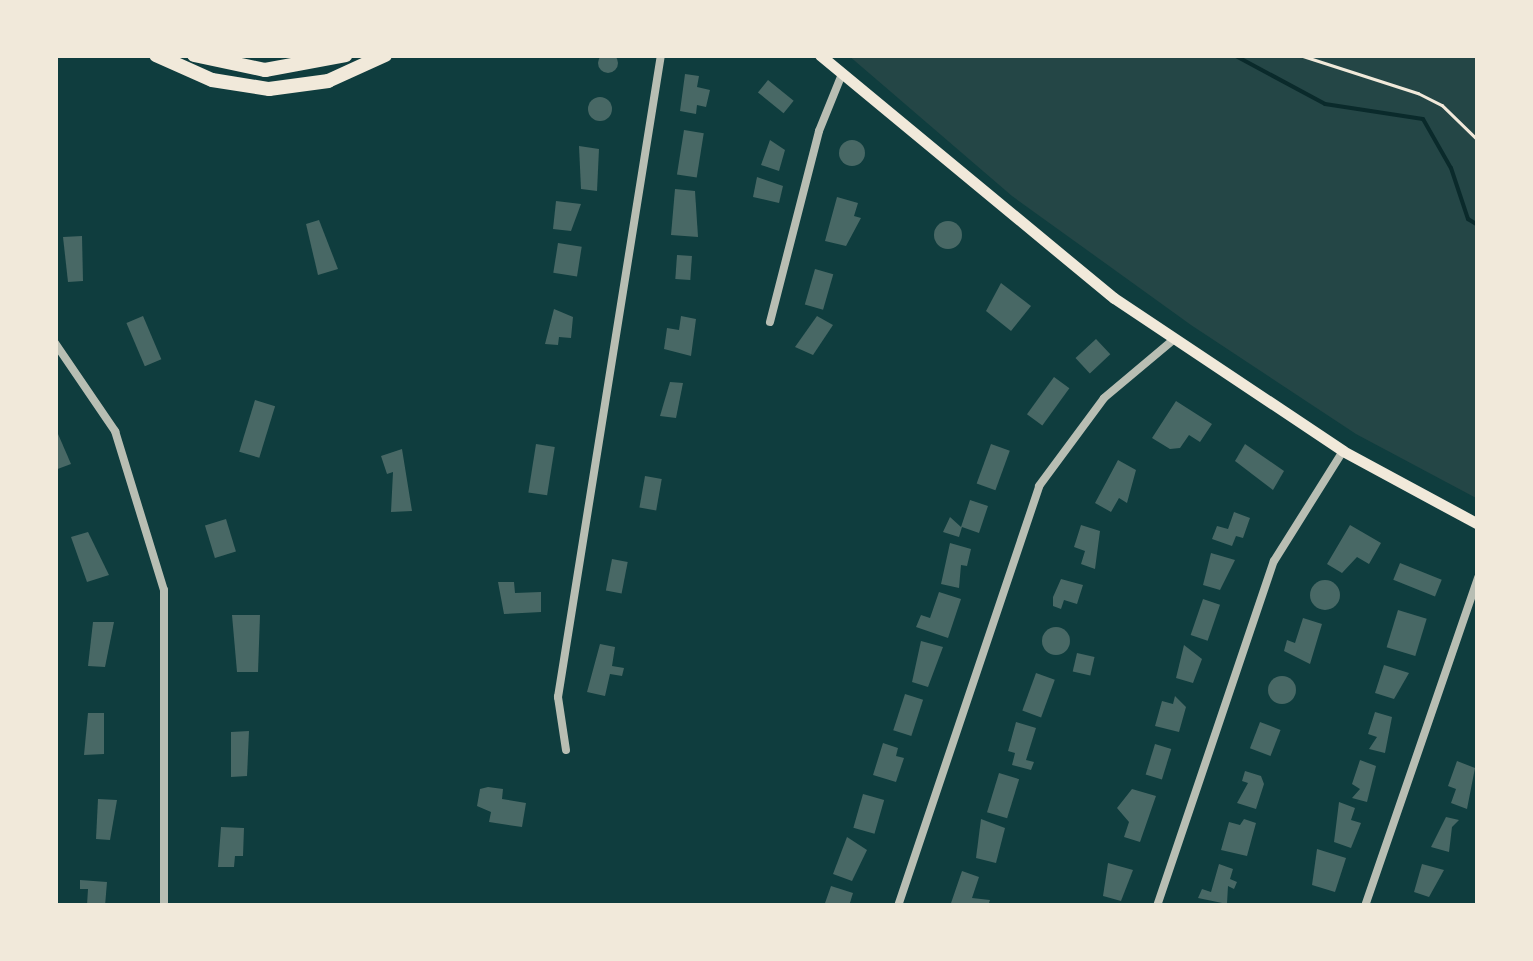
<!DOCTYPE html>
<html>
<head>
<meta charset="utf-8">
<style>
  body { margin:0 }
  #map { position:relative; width:1533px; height:961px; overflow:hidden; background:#0f3d3e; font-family:Lato,sans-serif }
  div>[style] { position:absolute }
  .green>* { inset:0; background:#244646 }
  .stream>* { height:4px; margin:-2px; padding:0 2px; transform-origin:2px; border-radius:2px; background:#0a2a2b }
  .building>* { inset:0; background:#486865; transform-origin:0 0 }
  .round { border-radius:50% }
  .path>* { height:2.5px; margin:-1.25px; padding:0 1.25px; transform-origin:1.25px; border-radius:1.25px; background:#f1e9da }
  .minor>* { height:8px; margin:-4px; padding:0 4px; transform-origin:4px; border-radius:4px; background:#b8beb3 }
  .secondary>* { height:11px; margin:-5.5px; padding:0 5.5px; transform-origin:5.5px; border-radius:5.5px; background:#f1e9da }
  .motorway>* { height:14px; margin:-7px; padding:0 7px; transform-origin:7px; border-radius:7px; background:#f1e9da }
  span { translate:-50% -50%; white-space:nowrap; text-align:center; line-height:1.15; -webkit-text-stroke:8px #f1e9da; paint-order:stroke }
  .frame { position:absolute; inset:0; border:58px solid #f1e9da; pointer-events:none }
</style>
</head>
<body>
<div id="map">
  <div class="green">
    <i style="clip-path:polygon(848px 55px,1478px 55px,1478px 499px,1356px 434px,1191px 325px,1012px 196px)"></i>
  </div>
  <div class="stream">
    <i style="left:1234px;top:55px;width:103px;rotate:28.3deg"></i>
    <i style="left:1325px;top:104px;width:99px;rotate:8.7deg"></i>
    <i style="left:1423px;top:119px;width:56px;rotate:60.3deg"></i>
    <i style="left:1451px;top:168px;width:54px;rotate:71.6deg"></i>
    <i style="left:1468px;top:219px;width:12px;rotate:31deg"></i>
  </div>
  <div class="building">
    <i class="round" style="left:598px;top:53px;width:20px;height:20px"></i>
    <i style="clip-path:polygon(685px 74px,699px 76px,697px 87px,710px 90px,706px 107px,697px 105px,696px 114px,680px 111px)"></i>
    <i style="left:768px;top:80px;width:33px;height:16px;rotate:39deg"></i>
    <i class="round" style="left:588px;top:97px;width:24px;height:24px"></i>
    <i style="left:684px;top:130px;width:20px;height:45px;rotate:9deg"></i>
    <i style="clip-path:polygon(770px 140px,785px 150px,779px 171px,761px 165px)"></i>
    <i class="round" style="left:839px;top:140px;width:26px;height:26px"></i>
    <i style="clip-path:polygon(579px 146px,599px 149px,597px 191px,581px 189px)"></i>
    <i style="clip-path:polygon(757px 177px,783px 186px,779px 203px,753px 197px)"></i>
    <i style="clip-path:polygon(675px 189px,695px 191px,698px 237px,671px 235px)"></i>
    <i style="clip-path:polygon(837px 197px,858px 203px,854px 216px,861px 218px,846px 246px,825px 241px)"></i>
    <i style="clip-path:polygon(556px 201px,581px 204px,571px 231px,553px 229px)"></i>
    <i style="clip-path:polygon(319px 220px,338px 269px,318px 275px,306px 224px)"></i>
    <i class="round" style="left:934px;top:221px;width:28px;height:28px"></i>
    <i style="clip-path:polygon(82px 236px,83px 281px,68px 282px,63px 237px)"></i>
    <i style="left:558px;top:243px;width:24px;height:30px;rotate:9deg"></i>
    <i style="left:677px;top:255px;width:15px;height:24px;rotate:4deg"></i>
    <i style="left:815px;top:269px;width:19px;height:37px;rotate:16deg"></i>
    <i style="clip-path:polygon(1001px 283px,1031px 306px,1011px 331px,986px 311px)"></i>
    <i style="clip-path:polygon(554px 309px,573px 317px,571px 338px,559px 337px,558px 345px,545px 344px)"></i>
    <i style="left:143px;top:316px;width:47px;height:18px;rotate:67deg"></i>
    <i style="clip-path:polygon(681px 316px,696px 319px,691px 356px,664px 349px,667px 328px,679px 330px)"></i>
    <i style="clip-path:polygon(817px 316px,833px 325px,813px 355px,795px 347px)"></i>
    <i style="left:1096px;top:339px;width:21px;height:28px;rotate:47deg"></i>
    <i style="left:1054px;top:377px;width:19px;height:46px;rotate:36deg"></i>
    <i style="clip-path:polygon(670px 382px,683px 383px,676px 418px,660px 416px)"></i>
    <i style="left:255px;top:400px;width:21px;height:54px;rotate:17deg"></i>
    <i style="clip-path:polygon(1176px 401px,1212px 424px,1200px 442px,1189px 435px,1180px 448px,1170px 449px,1152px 438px)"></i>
    <i style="clip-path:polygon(55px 427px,71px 464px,55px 470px)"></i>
    <i style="left:536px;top:444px;width:19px;height:49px;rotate:9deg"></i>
    <i style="left:991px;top:444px;width:20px;height:42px;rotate:20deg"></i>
    <i style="clip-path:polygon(1245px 444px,1284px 471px,1273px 490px,1235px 461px)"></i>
    <i style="clip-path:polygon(402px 449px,412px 511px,391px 512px,393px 472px,387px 474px,381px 456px)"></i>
    <i style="clip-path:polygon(1118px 460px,1136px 470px,1127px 503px,1119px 498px,1111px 512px,1095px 503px)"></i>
    <i style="left:645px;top:476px;width:17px;height:32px;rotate:10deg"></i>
    <i style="clip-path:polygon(970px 500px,988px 506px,979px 533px,962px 527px,959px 537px,943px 532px,950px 517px,961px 527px)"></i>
    <i style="clip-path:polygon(1234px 512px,1250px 518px,1243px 538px,1236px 536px,1232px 546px,1212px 539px,1217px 526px,1228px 529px)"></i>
    <i style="left:226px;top:519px;width:34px;height:22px;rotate:73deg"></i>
    <i style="clip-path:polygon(1081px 525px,1100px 531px,1095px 569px,1081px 564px,1085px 551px,1074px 547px)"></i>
    <i style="clip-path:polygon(1350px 525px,1381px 543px,1369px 564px,1357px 557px,1342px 573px,1327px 564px)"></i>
    <i style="clip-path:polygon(88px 532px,109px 575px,87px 582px,71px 537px)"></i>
    <i style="clip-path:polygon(950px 543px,971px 549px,967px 566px,961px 565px,959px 588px,941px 584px)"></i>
    <i style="clip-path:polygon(1211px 553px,1235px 560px,1220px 590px,1203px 585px)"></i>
    <i style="left:612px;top:559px;width:16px;height:32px;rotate:11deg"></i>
    <i style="left:1400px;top:563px;width:45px;height:18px;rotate:22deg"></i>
    <i style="clip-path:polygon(1061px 579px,1083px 585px,1077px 604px,1064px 600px,1061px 609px,1053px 606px,1053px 597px)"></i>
    <i class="round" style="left:1310px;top:580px;width:30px;height:30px"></i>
    <i style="clip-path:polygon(498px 582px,514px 582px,515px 593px,541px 592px,541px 612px,504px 614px)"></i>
    <i style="clip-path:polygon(939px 592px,961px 599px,948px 638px,916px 627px,921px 615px,930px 618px)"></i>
    <i style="left:1203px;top:599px;width:18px;height:38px;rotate:19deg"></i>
    <i style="left:1398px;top:610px;width:30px;height:39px;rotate:17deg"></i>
    <i style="clip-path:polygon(232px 615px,260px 615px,258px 672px,237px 672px)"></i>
    <i style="clip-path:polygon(1303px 618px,1322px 624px,1310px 664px,1284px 651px,1287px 640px,1295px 643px)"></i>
    <i style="clip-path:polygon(93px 622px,114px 622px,105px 667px,88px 666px)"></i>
    <i class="round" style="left:1042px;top:627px;width:28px;height:28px"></i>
    <i style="clip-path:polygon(921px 641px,943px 647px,928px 687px,912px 682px)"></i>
    <i style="clip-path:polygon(600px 644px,615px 647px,612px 666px,624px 668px,622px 676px,610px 674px,605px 696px,587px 692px)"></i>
    <i style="clip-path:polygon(1184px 645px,1202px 659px,1193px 683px,1176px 678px)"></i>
    <i style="left:1077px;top:653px;width:18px;height:19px;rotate:13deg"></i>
    <i style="clip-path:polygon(1384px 665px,1409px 673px,1394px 699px,1375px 693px)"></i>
    <i style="left:1036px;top:673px;width:20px;height:40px;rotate:20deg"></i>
    <i class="round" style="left:1268px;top:676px;width:28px;height:28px"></i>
    <i style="left:905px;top:694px;width:19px;height:38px;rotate:18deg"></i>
    <i style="clip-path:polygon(1175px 696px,1186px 707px,1179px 732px,1155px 726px,1162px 701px,1173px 704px)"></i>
    <i style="clip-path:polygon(1375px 712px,1392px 717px,1385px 753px,1369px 749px,1377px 737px,1368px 734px)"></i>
    <i style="clip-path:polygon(88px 713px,104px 713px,104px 754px,84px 755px)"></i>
    <i style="clip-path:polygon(1016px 722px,1036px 728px,1026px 760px,1034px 762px,1031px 770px,1012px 765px,1015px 753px,1008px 751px)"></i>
    <i style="left:1260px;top:722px;width:22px;height:28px;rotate:21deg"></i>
    <i style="clip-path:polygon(249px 731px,247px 776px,231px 777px,231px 732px)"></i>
    <i style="clip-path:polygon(883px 743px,898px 748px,896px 756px,904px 758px,896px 782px,873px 775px)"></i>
    <i style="left:1155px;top:744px;width:17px;height:32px;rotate:17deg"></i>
    <i style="clip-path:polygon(1360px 760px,1376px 766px,1367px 802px,1352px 798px,1360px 789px,1352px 784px)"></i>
    <i style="clip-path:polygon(1457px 761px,1475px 768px,1467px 809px,1451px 803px,1456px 789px,1448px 786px)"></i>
    <i style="clip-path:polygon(1245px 771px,1261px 776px,1264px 784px,1256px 809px,1237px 803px,1248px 783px,1242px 781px)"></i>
    <i style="left:999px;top:773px;width:21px;height:41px;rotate:17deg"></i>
    <i style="clip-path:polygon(488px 787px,503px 789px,502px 799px,526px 803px,522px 827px,489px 822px,491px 812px,477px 806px,480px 789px)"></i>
    <i style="clip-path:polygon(1132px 789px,1156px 796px,1140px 842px,1124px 837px,1129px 822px,1117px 808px)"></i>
    <i style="left:863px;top:794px;width:22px;height:35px;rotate:16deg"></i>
    <i style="clip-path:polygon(98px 799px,117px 800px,110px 840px,96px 839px)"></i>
    <i style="clip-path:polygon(1339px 802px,1355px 808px,1351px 820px,1361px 823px,1351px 848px,1334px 842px)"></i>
    <i style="clip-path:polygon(1446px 817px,1459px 820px,1452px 827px,1449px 852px,1431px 847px)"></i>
    <i style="clip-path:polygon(981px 819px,1005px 828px,996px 863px,976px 858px)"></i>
    <i style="clip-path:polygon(1244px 819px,1256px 823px,1247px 856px,1221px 850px,1229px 822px,1240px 825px)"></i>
    <i style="clip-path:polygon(221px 827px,244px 828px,243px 856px,235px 856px,234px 867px,218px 867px)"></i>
    <i style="clip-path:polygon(847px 837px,867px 850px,852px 881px,833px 874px)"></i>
    <i style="clip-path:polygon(1317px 849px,1346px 858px,1335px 892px,1312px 885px)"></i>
    <i style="clip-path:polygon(1108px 863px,1133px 870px,1121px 901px,1103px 896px)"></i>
    <i style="clip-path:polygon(1219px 864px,1233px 869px,1230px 879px,1237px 882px,1234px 889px,1228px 886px,1227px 904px,1198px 898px,1202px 889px,1211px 892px)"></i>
    <i style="clip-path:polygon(1422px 864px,1444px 870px,1429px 897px,1414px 892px)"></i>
    <i style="clip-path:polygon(962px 871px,979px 877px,972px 898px,990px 900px,988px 906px,950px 906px)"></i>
    <i style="clip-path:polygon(80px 880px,107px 882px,105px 906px,87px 905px,88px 889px,80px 889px)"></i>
    <i style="clip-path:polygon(831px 886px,853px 893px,849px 906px,824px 906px)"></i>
  </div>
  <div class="path">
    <i style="left:1300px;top:55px;width:124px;rotate:17.9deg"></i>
    <i style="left:1418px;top:93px;width:27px;rotate:27deg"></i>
    <i style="left:1442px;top:105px;width:50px;rotate:44.2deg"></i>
  </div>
  <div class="minor">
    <i style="left:770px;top:322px;width:197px;rotate:-75.6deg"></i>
    <i style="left:819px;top:131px;width:61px;rotate:-68deg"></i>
    <i style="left:55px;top:343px;width:107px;rotate:55.7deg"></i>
    <i style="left:115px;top:431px;width:166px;rotate:72.9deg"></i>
    <i style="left:164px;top:590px;width:316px;rotate:90deg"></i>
    <i style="left:566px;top:750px;width:54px;rotate:-98.6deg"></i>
    <i style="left:558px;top:697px;width:650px;rotate:-80.89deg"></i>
    <i style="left:898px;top:906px;width:443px;rotate:-71.4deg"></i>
    <i style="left:1039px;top:486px;width:109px;rotate:-53.5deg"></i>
    <i style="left:1104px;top:398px;width:90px;rotate:-40deg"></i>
    <i style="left:1157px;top:906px;width:364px;rotate:-71.3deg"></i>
    <i style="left:1274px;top:561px;width:130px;rotate:-57.9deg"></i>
    <i style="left:1365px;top:906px;width:348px;rotate:-71deg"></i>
  </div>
  <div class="secondary">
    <i style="left:820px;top:55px;width:381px;rotate:39.6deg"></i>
    <i style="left:1114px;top:298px;width:275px;rotate:33.7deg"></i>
    <i style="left:1343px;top:451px;width:153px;rotate:28.4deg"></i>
  </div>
  <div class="motorway">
    <i style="left:156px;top:55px;width:61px;rotate:24.1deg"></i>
    <i style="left:212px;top:80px;width:58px;rotate:9deg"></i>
    <i style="left:269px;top:89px;width:60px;rotate:-7.7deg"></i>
    <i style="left:328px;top:81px;width:63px;rotate:-24.5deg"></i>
    <i style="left:194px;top:55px;width:73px;rotate:11.9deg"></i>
    <i style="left:265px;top:70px;width:82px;rotate:-10.5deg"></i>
  </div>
  <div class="frame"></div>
</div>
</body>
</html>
